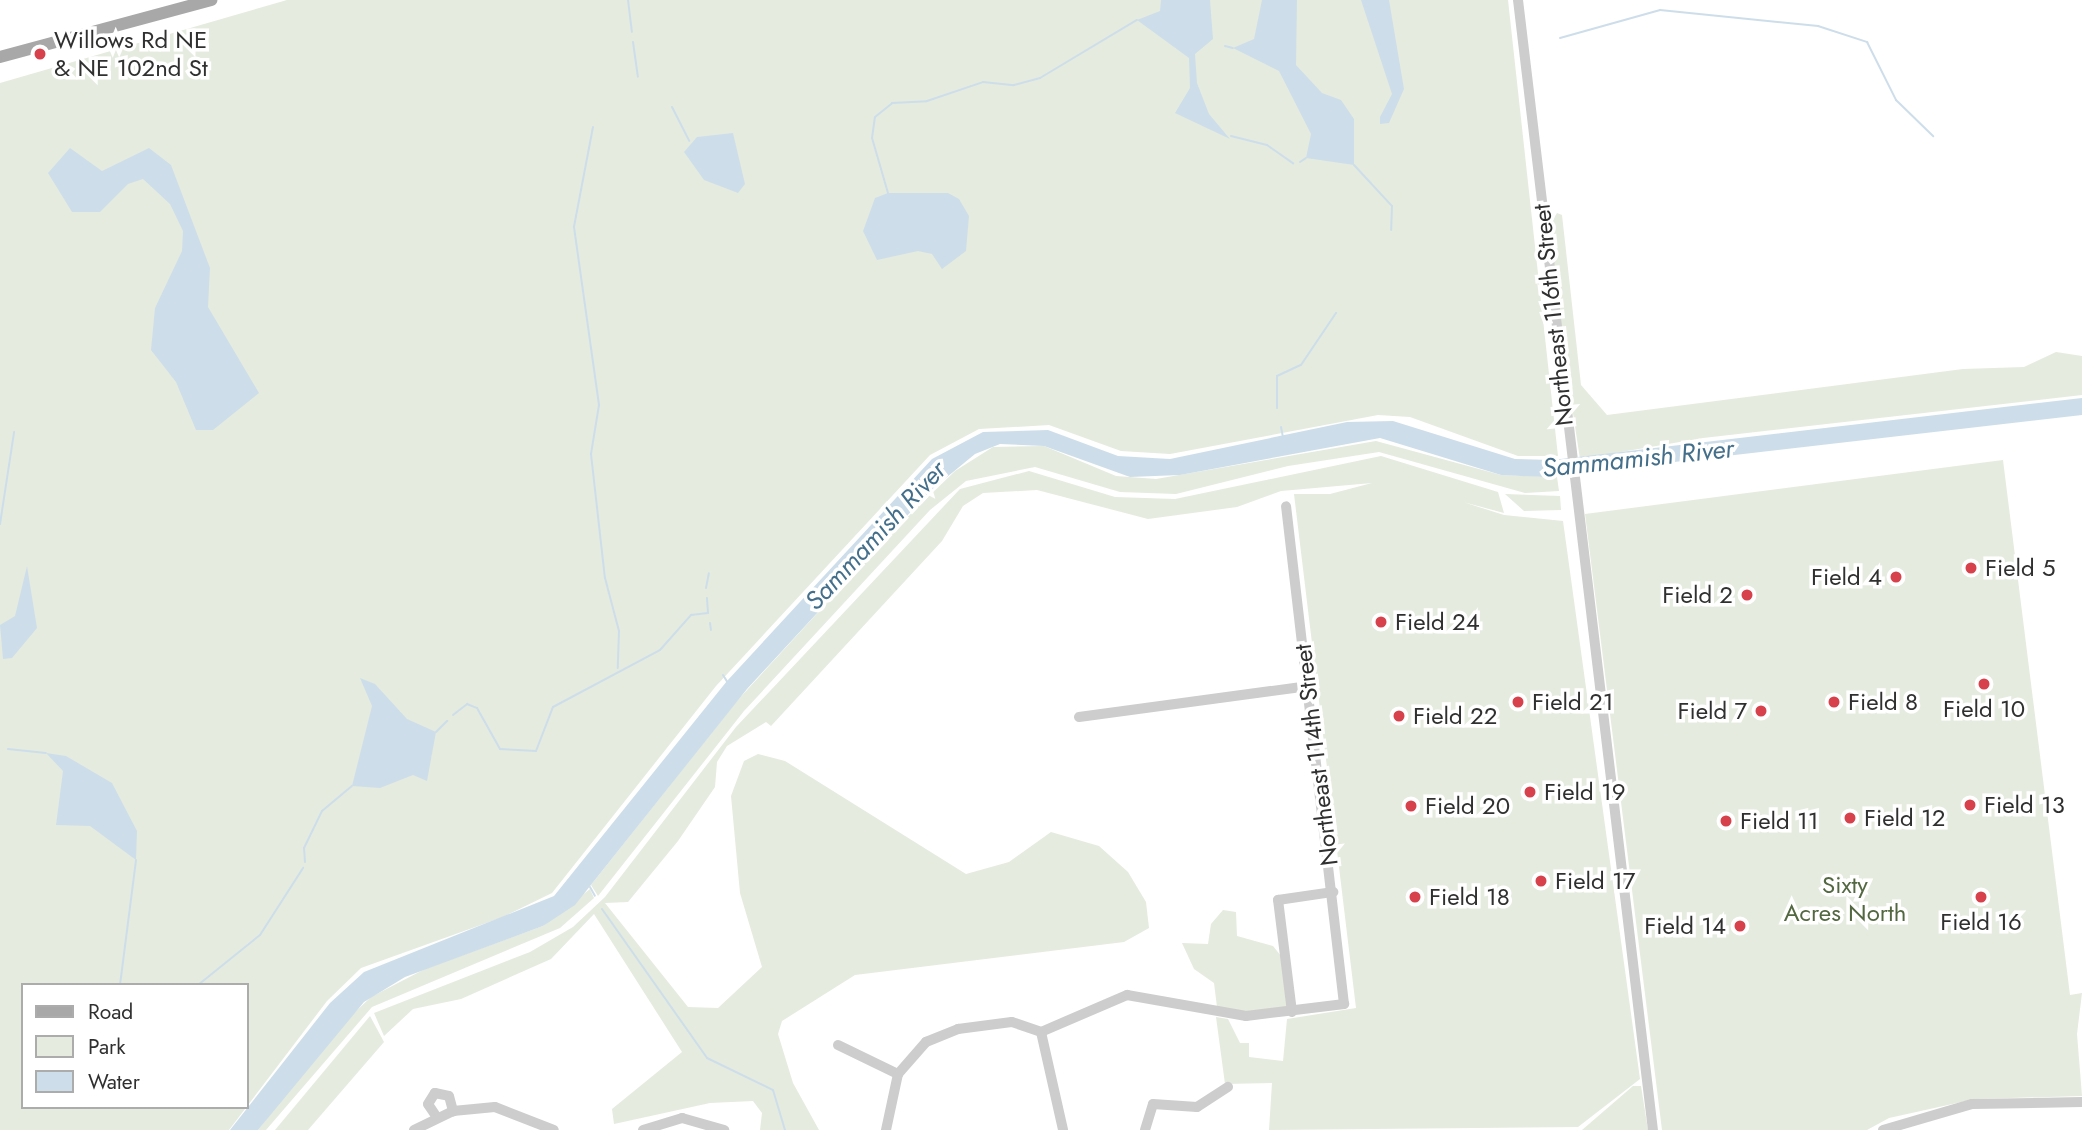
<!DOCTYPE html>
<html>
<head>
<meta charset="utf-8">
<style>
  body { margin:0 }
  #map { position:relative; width:2082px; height:1130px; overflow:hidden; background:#fff; font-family:Jost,sans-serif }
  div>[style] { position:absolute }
  .green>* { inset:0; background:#e5ebdf }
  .water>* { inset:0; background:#cddeea }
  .stream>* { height:2px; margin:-1px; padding:0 1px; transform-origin:1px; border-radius:1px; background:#cddeea }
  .minor>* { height:10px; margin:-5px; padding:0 5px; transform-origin:5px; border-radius:5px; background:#cdcdcd }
  .major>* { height:12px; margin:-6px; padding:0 6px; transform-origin:6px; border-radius:6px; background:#a8a8a8 }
  .dots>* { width:19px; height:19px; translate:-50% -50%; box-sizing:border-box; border:4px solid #fff; border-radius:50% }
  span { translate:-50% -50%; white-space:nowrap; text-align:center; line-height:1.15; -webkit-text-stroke:7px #fff; paint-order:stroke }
  .poi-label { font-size:24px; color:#303030 }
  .left { translate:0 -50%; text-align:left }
  .right { translate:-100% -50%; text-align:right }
  .street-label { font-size:24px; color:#303030 }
  .park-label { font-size:24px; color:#536840 }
  .water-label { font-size:26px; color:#446f8b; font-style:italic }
  .legend { position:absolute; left:21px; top:983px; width:228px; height:126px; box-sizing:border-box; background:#fff; border:2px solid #acacac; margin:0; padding:9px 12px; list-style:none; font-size:21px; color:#303030 }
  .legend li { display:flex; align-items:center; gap:14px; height:35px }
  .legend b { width:35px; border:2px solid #acacac }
</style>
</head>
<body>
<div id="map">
  <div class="green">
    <i style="clip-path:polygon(evenodd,287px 0,1508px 0,1558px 456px,1518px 456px,1410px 417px,1378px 415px,1170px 454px,1121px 451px,1049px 425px,979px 429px,930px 455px,716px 686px,552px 893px,503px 917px,361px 968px,327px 1001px,229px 1130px,0 1130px,0 83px,287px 0,23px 985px,247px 985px,247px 1107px,23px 1107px,23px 985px)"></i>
    <i style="clip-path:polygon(1557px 213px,1562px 215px,1581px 385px,1607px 415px,1963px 369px,2024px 367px,2056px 352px,2082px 356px,2082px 395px,1703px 438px,1580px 459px,1558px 315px,1551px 223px)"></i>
    <i style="clip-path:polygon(1376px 441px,1501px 475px,1557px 477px,1559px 491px,1525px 493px,1379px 452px,1288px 466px,1176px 494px,1120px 492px,1035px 467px,966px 481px,930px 510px,744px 711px,598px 896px,591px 885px,736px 702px,889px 535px,955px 471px,993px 447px,1044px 446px,1116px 476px,1156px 479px)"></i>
    <i style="clip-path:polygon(1381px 456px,1498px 492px,1504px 513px,1463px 502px,1504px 515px,1563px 521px,1640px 1079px,1578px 1127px,1269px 1130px,1272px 1083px,1225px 1084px,1216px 1017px,1228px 1019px,1240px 1043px,1249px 1043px,1249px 1057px,1283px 1061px,1287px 1019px,1356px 1008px,1294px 494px,1330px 494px,1372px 483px,1281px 491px,1237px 507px,1148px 519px,1037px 490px,983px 493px,963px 506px,942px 541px,771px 726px,766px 722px,727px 746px,717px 762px,715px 787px,678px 841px,628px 902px,605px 903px,688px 1007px,718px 1008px,762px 967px,740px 893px,731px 796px,744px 761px,758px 754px,785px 761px,966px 874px,1009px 862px,1051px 832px,1099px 846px,1128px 872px,1146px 902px,1149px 928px,1124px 942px,855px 975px,782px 1021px,778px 1034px,793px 1083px,819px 1130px,760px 1130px,762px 1113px,753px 1101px,710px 1103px,614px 1124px,612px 1109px,682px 1052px,594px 914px,551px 959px,461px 999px,413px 1009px,384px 1036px,374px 1013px,530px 952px,573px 927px,605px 897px,736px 727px,960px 489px,1029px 471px,1115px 497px,1175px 499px)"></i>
    <i style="clip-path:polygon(2003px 460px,2070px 995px,2082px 993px,2077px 1034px,2082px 1096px,1975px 1099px,1889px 1118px,1867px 1130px,1662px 1130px,1585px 514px)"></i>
    <i style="clip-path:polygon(1505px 494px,1560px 496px,1561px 510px,1524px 511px)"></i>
    <i style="clip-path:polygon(590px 889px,594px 898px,560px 928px,372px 1007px,266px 1130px,258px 1130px,331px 1035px,371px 997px,425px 969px,543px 926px)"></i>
    <i style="clip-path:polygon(1223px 910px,1236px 912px,1237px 936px,1273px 946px,1281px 956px,1289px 1009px,1243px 1013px,1217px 1007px,1214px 983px,1194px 969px,1182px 943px,1208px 944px,1211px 924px)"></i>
    <i style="clip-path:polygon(370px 1016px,384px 1042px,308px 1130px,275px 1130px)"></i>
    <i style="clip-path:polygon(1633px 1086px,1641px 1086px,1648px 1130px,1582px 1130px)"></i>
  </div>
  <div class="water">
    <i style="clip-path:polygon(1161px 0,1210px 0,1213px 39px,1195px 54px,1197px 83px,1209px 114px,1230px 139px,1175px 113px,1190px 88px,1189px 58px,1137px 20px,1160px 11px)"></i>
    <i style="clip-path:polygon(1262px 0,1297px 0,1296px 65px,1322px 93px,1341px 100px,1354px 119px,1354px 165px,1306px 158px,1311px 134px,1279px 71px,1233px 48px,1254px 39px)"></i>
    <i style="clip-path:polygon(1361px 0,1389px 0,1404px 89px,1389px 123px,1380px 124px,1380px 117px,1392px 94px)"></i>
    <i style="clip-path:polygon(733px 133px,745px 184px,738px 193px,704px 180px,684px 152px,697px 137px)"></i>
    <i style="clip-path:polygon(70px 148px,102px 171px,149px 148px,171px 165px,210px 268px,208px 307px,259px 393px,213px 430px,196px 430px,176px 382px,151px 350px,155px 308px,182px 251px,183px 231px,170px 204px,143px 179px,128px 184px,100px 212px,72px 212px,48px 173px)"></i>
    <i style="clip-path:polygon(888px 193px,948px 193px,959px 199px,969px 216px,966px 251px,942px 269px,932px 254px,918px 251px,877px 260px,863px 231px,875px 198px)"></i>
    <i style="clip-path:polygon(2082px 398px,2082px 415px,1545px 477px,1501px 475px,1380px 438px,1180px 475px,1130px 477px,1044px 446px,1000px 444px,975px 454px,930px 491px,747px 689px,575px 905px,543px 926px,405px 977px,364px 1002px,258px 1130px,230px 1130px,330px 1003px,364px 972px,554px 896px,727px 681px,932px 459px,983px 432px,1048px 430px,1118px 456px,1170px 459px,1347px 422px,1393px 421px,1515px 459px,1552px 460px)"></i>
    <i style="clip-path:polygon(27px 566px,37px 628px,12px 658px,3px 659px,0 625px,15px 616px)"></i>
    <i style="clip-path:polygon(360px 678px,375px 684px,407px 719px,436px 732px,427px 781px,413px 775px,380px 788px,352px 786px,372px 706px)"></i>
    <i style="clip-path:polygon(46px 753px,66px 756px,112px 783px,137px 831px,136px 860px,90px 826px,56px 825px,63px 771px)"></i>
  </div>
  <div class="stream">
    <i style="left:628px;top:0;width:32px;rotate:83deg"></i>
    <i style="left:1560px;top:38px;width:104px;rotate:-15.6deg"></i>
    <i style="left:1660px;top:10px;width:159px;rotate:5.8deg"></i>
    <i style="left:1818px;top:26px;width:52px;rotate:18.1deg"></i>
    <i style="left:1867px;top:42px;width:65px;rotate:63.4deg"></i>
    <i style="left:1896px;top:100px;width:52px;rotate:44.2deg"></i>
    <i style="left:633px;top:42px;width:35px;rotate:82deg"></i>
    <i style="left:1225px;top:46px;width:8px;rotate:14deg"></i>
    <i style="left:672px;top:107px;width:38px;rotate:63deg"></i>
    <i style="left:593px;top:127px;width:102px;rotate:100.8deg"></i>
    <i style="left:574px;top:227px;width:180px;rotate:82deg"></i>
    <i style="left:599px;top:405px;width:50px;rotate:99.3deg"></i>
    <i style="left:591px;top:454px;width:125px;rotate:83.6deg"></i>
    <i style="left:605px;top:578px;width:55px;rotate:75.2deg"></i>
    <i style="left:619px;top:631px;width:37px;rotate:92deg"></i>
    <i style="left:1231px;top:136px;width:37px;rotate:14deg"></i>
    <i style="left:1267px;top:145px;width:32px;rotate:35deg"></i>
    <i style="left:1300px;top:162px;width:7px;rotate:-34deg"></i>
    <i style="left:1354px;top:165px;width:56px;rotate:47.2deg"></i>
    <i style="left:1392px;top:206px;width:24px;rotate:92deg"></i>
    <i style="left:888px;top:193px;width:57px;rotate:-106.2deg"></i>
    <i style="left:872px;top:138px;width:21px;rotate:-82deg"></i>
    <i style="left:875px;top:117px;width:22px;rotate:-39deg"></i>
    <i style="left:892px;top:103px;width:35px;rotate:-3deg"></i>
    <i style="left:927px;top:101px;width:59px;rotate:-18.7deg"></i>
    <i style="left:983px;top:82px;width:31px;rotate:6deg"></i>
    <i style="left:1014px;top:85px;width:27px;rotate:-15deg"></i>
    <i style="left:1040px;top:78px;width:113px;rotate:-30.9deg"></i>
    <i style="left:1277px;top:408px;width:32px;rotate:-90deg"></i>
    <i style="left:1277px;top:376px;width:26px;rotate:-25deg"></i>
    <i style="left:1301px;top:365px;width:63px;rotate:-56.1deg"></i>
    <i style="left:1281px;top:427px;width:10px;rotate:79deg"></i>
    <i style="left:0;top:524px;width:93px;rotate:-81.3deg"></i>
    <i style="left:706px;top:588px;width:15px;rotate:-79deg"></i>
    <i style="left:710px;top:623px;width:7px;rotate:82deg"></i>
    <i style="left:723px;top:675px;width:9px;rotate:58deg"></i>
    <i style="left:453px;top:715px;width:18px;rotate:-38deg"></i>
    <i style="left:467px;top:704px;width:11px;rotate:22deg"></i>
    <i style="left:477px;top:708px;width:47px;rotate:60.7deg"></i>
    <i style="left:500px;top:749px;width:36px;rotate:3deg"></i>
    <i style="left:536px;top:751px;width:47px;rotate:-68.9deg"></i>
    <i style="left:553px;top:707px;width:121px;rotate:-28deg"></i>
    <i style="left:660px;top:650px;width:47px;rotate:-48.5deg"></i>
    <i style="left:691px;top:615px;width:17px;rotate:-7deg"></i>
    <i style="left:708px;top:613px;width:15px;rotate:-94deg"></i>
    <i style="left:436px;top:732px;width:16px;rotate:-45deg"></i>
    <i style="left:8px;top:749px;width:38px;rotate:6deg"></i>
    <i style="left:305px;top:862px;width:14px;rotate:-94deg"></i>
    <i style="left:304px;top:848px;width:41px;rotate:-64.1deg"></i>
    <i style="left:322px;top:811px;width:39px;rotate:-40deg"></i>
    <i style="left:590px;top:887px;width:10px;rotate:61deg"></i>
    <i style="left:602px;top:909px;width:182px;rotate:54.8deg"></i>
    <i style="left:707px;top:1058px;width:73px;rotate:25.9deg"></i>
    <i style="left:773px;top:1090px;width:42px;rotate:73.3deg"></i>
    <i style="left:120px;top:985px;width:126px;rotate:-82.7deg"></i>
    <i style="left:198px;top:985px;width:80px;rotate:-38.9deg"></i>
    <i style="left:260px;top:935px;width:80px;rotate:-57.3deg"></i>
  </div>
  <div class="minor">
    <i style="left:1518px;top:0;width:1138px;rotate:83.19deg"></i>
    <i style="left:1079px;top:717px;width:230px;rotate:-7.7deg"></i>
    <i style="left:1292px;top:1012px;width:113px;rotate:-97.1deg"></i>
    <i style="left:1278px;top:900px;width:56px;rotate:-8.3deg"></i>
    <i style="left:1041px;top:1032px;width:100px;rotate:77.3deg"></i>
    <i style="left:838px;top:1045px;width:67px;rotate:25.8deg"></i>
    <i style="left:436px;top:1116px;width:14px;rotate:-124deg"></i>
    <i style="left:428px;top:1104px;width:13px;rotate:-58deg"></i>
    <i style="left:435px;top:1093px;width:14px;rotate:12deg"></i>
    <i style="left:449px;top:1096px;width:16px;rotate:75deg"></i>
    <i style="left:414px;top:1130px;width:43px;rotate:-26deg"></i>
    <i style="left:453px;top:1111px;width:42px;rotate:-5.4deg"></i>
    <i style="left:495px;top:1107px;width:63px;rotate:21.3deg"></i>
    <i style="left:643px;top:1130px;width:41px;rotate:-17.1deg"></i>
    <i style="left:682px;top:1118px;width:44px;rotate:15.9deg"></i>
    <i style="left:886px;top:1130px;width:57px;rotate:-77.9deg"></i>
    <i style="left:898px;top:1074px;width:43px;rotate:-48.8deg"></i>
    <i style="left:926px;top:1042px;width:35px;rotate:-22deg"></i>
    <i style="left:958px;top:1029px;width:54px;rotate:-7.4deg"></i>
    <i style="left:1012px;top:1022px;width:31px;rotate:19deg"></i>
    <i style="left:1041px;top:1032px;width:94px;rotate:-23.3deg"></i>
    <i style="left:1127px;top:995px;width:121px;rotate:10deg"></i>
    <i style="left:1246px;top:1016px;width:99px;rotate:-7deg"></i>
    <i style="left:1344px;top:1004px;width:501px;rotate:-96.64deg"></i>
    <i style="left:1145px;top:1130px;width:27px;rotate:-73deg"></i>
    <i style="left:1153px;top:1104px;width:44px;rotate:3.9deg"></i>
    <i style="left:1197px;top:1107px;width:37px;rotate:-33deg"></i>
    <i style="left:1883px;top:1130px;width:93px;rotate:-16.3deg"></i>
    <i style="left:1972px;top:1104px;width:110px;rotate:-1deg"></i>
  </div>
  <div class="major">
    <i style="left:0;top:57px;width:219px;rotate:-15.1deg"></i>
  </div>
  <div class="dots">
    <i style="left:40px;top:54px;background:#d7414b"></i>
    <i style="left:1971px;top:568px;background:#d7414b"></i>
    <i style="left:1896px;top:577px;background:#d7414b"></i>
    <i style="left:1747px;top:595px;background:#d7414b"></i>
    <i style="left:1381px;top:622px;background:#d7414b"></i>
    <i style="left:1984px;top:684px;background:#d7414b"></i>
    <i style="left:1518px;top:702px;background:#d7414b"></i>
    <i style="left:1834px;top:702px;background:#d7414b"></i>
    <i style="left:1761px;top:711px;background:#d7414b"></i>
    <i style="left:1399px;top:716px;background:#d7414b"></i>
    <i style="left:1530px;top:792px;background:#d7414b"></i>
    <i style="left:1970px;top:805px;background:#d7414b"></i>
    <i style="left:1411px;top:806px;background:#d7414b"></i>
    <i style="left:1850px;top:818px;background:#d7414b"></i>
    <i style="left:1726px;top:821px;background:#d7414b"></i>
    <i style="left:1541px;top:881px;background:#d7414b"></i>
    <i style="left:1415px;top:897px;background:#d7414b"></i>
    <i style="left:1981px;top:897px;background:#d7414b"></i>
    <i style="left:1740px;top:926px;background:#d7414b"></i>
  </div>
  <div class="poi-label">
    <span class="left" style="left:54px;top:54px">Willows Rd NE<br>&amp; NE 102nd St</span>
    <span class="left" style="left:1985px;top:568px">Field 5</span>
    <span class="right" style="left:1882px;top:577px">Field 4</span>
    <span class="right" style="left:1733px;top:595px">Field 2</span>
    <span class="left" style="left:1395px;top:622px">Field 24</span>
    <span class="left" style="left:1532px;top:702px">Field 21</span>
    <span class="left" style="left:1848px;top:702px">Field 8</span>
    <span style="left:1984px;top:709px">Field 10</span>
    <span class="right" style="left:1747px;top:711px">Field 7</span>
    <span class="left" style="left:1413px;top:716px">Field 22</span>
    <span class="left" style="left:1544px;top:792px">Field 19</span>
    <span class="left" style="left:1984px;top:805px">Field 13</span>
    <span class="left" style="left:1425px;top:806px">Field 20</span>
    <span class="left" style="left:1864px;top:818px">Field 12</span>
    <span class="left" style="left:1740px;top:821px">Field 11</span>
    <span class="left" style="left:1555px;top:881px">Field 17</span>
    <span class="left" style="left:1429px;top:897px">Field 18</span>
    <span style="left:1981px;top:922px">Field 16</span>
    <span class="right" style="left:1726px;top:926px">Field 14</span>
  </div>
  <div class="street-label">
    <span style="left:1553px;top:315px;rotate:-96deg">Northeast 116th Street</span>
    <span style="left:1316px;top:755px;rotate:-97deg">Northeast 114th Street</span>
  </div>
  <div class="park-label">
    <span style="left:1845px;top:899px">Sixty<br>Acres North</span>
  </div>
  <div class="water-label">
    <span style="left:1638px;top:459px;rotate:-6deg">Sammamish River</span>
    <span style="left:876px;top:536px;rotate:-47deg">Sammamish River</span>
  </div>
  <ul class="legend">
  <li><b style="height:9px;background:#a8a8a8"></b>Road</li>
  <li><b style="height:19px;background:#e5ebdf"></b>Park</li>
  <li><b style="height:19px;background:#cddeea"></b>Water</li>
  </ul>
</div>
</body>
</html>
